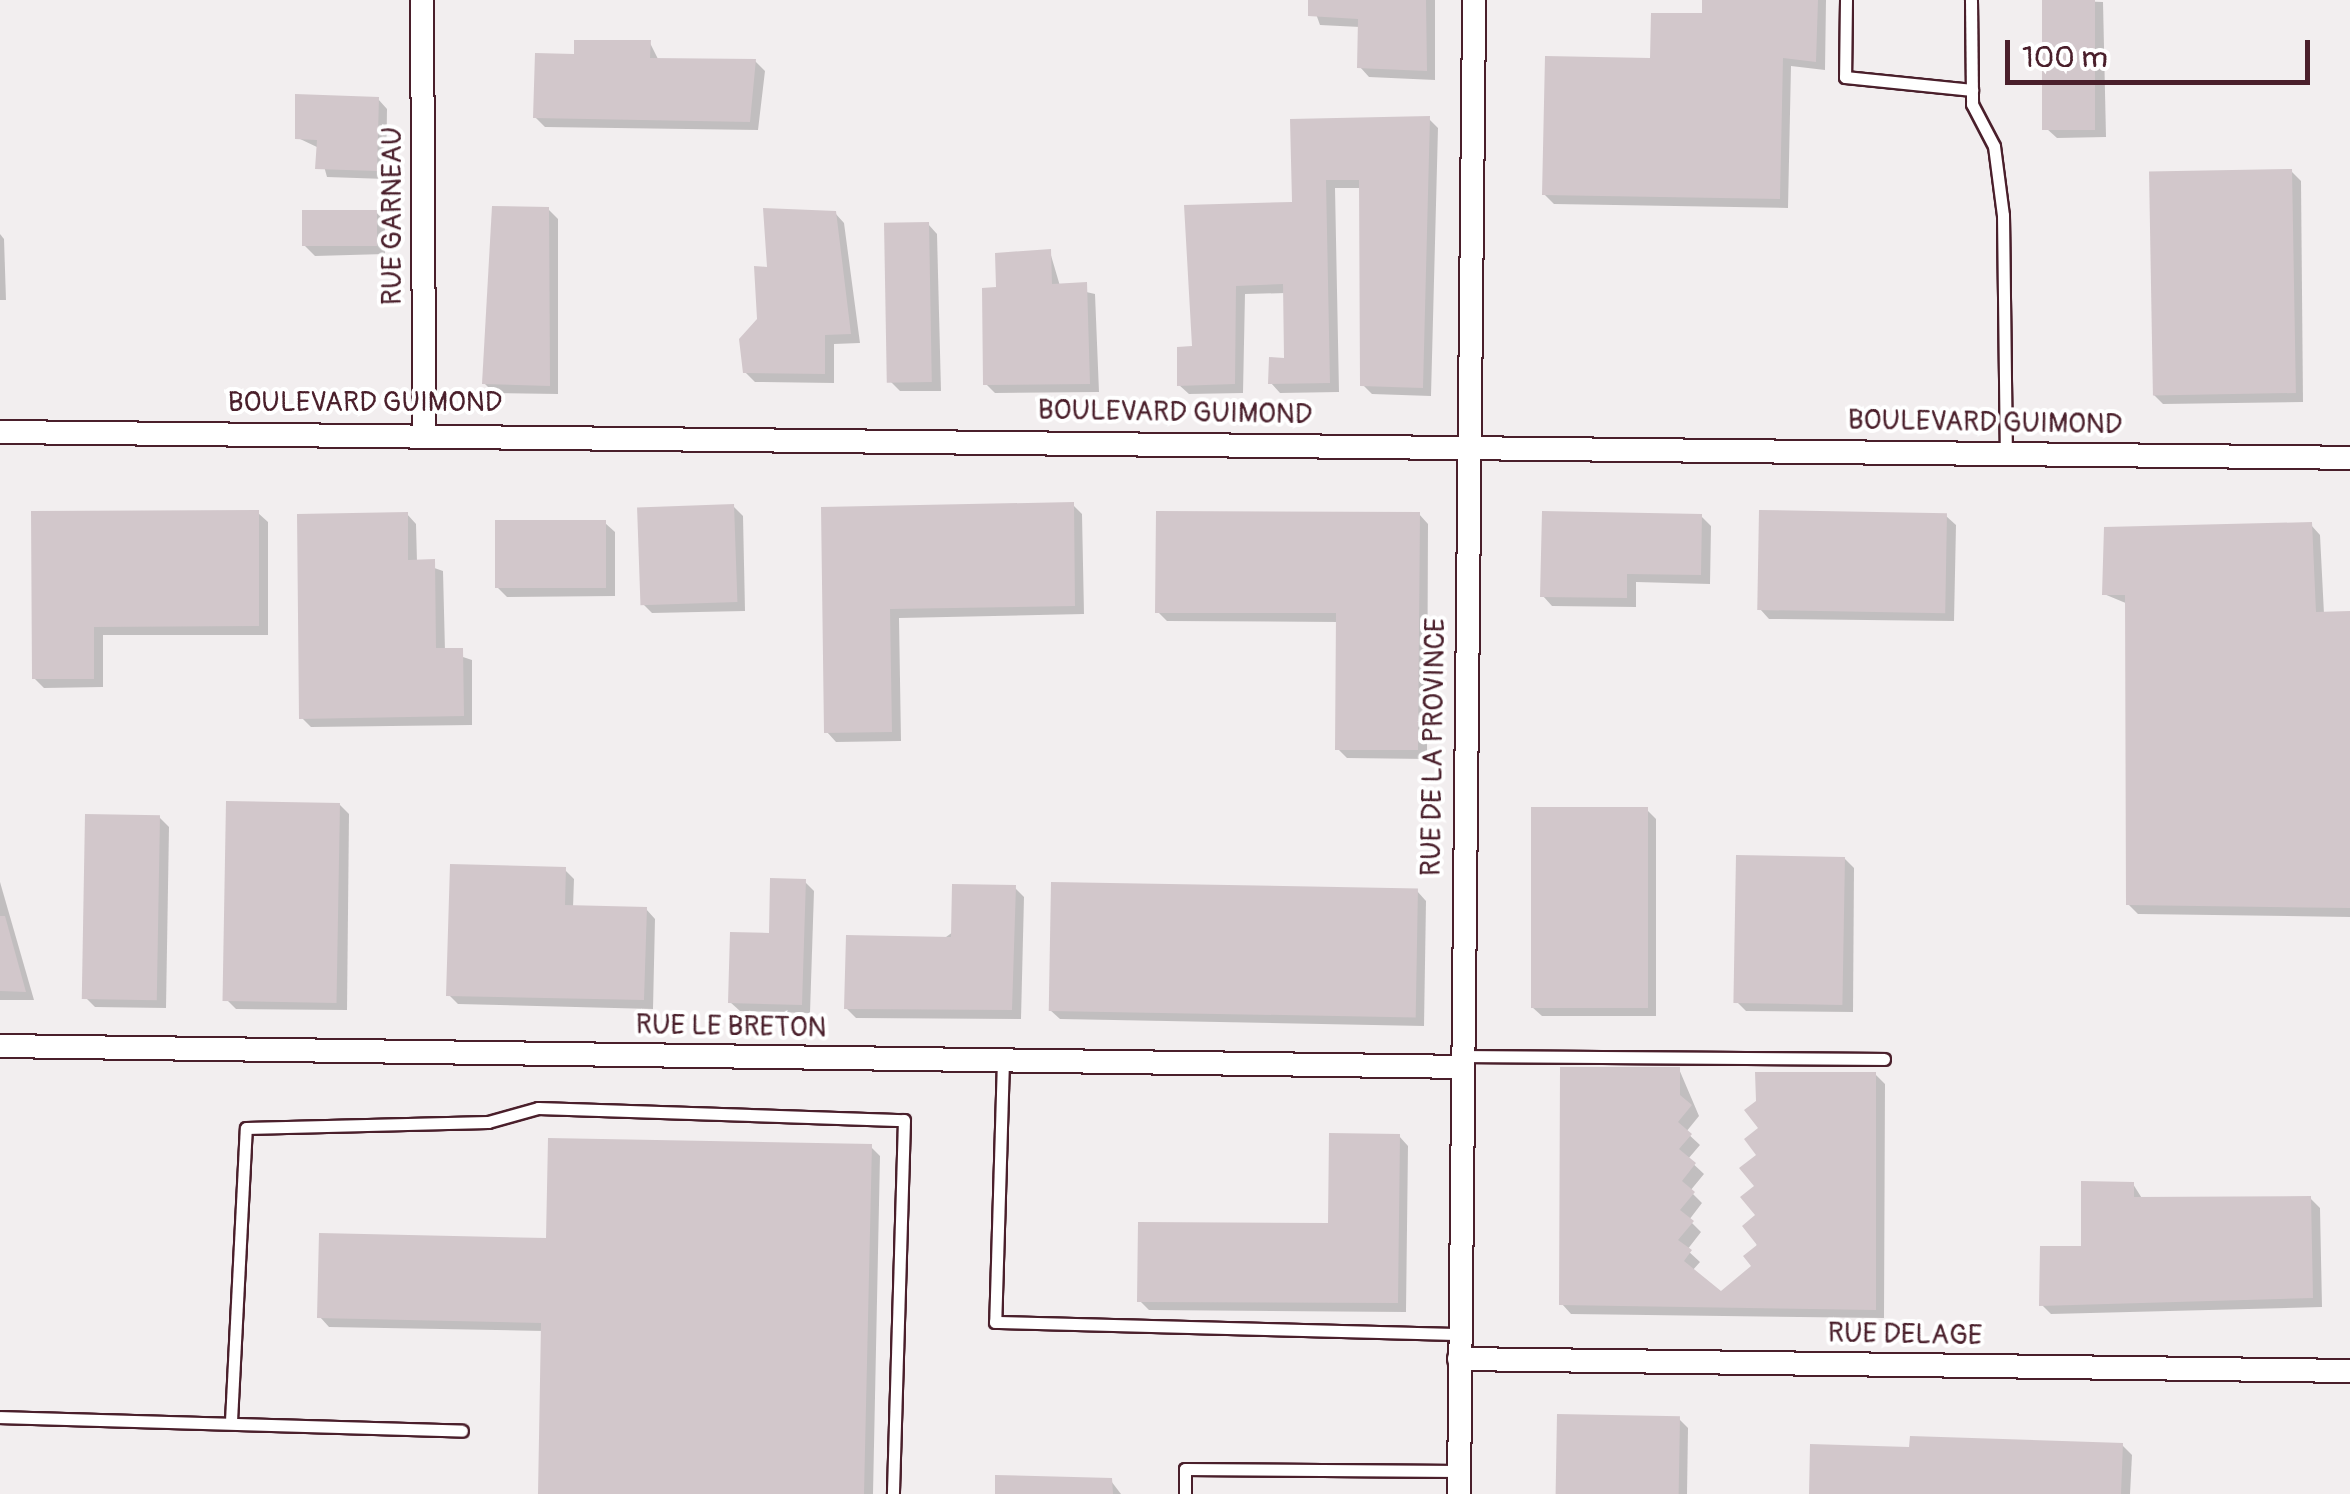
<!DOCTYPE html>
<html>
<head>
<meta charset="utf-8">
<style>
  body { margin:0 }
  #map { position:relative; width:2350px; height:1494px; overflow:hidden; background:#fff; font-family:Pangolin,sans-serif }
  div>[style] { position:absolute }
  .built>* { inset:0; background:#f2eeef; transform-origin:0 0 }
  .shadow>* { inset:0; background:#0003 }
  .building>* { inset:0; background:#d2c7cb; transform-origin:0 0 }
  .roads { filter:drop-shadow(2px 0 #4a1f2b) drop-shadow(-2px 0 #4a1f2b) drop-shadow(0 2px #4a1f2b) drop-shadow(0 -2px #4a1f2b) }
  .lane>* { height:11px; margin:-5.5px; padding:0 5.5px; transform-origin:5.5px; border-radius:5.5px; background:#fff }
  .street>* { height:22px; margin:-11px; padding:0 11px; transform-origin:11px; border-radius:11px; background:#fff }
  span { translate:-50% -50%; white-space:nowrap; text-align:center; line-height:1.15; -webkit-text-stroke:8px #fff; paint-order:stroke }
  .street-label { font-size:28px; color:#4a1f2b }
  .scale { position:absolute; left:2005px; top:40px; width:305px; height:45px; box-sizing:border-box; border:5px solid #4a1f2b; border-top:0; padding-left:12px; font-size:30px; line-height:35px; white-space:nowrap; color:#4a1f2b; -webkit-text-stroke:8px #fff; paint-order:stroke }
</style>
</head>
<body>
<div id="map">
  <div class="built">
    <i style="left:0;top:0;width:2350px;height:1494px"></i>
  </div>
  <div class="shadow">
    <i style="clip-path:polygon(1311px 0,1435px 0,1435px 80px,1369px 77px,1360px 67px,1360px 27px,1320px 25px)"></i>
    <i style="clip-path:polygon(1704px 0,1826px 0,1825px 70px,1791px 66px,1788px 208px,1554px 204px,1544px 194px,1653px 61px,1704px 16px)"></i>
    <i style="clip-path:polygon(2045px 0,2103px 2px,2106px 137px,2057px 138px,2047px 129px)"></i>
    <i style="clip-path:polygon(650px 43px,659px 61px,755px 61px,765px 71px,758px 130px,545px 127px,535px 117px,576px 56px)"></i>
    <i style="clip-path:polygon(378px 99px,387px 109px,386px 179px,327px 177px,319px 148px,298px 138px)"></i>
    <i style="clip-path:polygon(1429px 119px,1438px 128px,1431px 396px,1372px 394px,1363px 385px,1361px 188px,1335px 188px,1339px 392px,1280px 393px,1271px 383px,1287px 360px,1286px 293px,1245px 294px,1243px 393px,1189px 394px,1179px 385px,1194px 349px,1187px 208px,1295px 204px,1292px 121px)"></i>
    <i style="clip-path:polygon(2291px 171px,2301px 181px,2303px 402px,2163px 404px,2153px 394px)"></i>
    <i style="clip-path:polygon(548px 209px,558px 219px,558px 394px,494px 393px,484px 383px)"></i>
    <i style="clip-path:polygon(376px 212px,385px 222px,385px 254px,315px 256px,305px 246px)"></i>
    <i style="clip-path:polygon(835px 213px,844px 223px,860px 343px,834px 344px,834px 383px,755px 382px,745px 372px,770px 269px)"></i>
    <i style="clip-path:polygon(928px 224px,937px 234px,941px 391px,900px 391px,890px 381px)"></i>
    <i style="clip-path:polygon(0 234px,4px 239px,6px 300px,0 300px)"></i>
    <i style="clip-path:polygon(1050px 252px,1060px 286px,1095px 294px,1099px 392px,995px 393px,986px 384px,999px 290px)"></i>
    <i style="clip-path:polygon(1073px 505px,1082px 514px,1084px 614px,899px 618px,901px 741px,836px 742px,827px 732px,823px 510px)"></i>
    <i style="clip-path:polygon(733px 506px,743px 516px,745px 611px,652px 613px,643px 604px)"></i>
    <i style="clip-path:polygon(34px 513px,258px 513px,268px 522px,268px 635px,103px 635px,103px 687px,44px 688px,34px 678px)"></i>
    <i style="clip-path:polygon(407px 514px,416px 524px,417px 562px,443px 571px,445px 651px,472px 660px,472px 725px,311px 727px,302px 718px)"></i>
    <i style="clip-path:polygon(1419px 514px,1428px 524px,1427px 759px,1347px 758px,1338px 749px,1339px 622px,1167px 621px,1158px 612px)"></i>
    <i style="clip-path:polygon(1701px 516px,1711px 526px,1710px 584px,1636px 582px,1636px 607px,1552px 606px,1543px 596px)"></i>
    <i style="clip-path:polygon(1946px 516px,1956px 525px,1954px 621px,1769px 619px,1760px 609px)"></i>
    <i style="clip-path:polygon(605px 523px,615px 532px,615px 596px,507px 597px,498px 588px)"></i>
    <i style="clip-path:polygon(2311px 525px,2320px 535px,2324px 614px,2350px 614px,2350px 917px,2138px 914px,2128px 904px,2128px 604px,2104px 594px)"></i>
    <i style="clip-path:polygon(339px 804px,349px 814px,347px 1010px,236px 1009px,227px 1000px)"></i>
    <i style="clip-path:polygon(1647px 810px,1656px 819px,1656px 1016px,1542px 1016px,1532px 1007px)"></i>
    <i style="clip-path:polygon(159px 817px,169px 827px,166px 1008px,95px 1007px,86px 998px)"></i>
    <i style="clip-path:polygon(1844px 858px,1854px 868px,1853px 1012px,1746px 1011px,1737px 1002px)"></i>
    <i style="clip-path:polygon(564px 869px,574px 879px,573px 908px,646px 909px,655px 919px,653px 1009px,458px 1004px,449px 995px)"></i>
    <i style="clip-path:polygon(0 882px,34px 1000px,0 1000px)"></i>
    <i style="clip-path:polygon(805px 882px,814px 891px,810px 1013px,740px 1011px,730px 1002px)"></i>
    <i style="clip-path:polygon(1015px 888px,1024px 897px,1021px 1019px,856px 1018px,846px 1008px)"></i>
    <i style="clip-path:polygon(1417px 891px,1426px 901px,1424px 1026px,1060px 1019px,1050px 1010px)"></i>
    <i style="clip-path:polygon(1679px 1069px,1699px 1116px,1686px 1132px,1700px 1145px,1688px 1159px,1704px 1174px,1690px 1191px,1702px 1203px,1689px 1220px,1701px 1232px,1687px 1250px,1700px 1262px,1692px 1271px,1721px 1294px,1755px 1267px,1759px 1215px,1875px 1074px,1885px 1084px,1884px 1318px,1571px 1314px,1562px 1304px)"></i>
    <i style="clip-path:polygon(1399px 1136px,1408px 1146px,1406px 1312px,1149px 1310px,1140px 1301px,1330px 1226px)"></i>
    <i style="clip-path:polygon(871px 1147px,880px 1156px,873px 1494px,540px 1494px,544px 1331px,329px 1327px,320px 1317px)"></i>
    <i style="clip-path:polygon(2133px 1184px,2143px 1200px,2310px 1198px,2320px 1208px,2322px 1307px,2051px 1314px,2042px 1305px)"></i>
    <i style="clip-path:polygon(1679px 1419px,1688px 1428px,1687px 1494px,1558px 1494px)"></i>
    <i style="clip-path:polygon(2122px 1445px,2132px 1455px,2130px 1494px,1811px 1494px,1912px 1449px)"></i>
    <i style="clip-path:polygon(1111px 1481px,1121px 1494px,998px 1494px)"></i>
  </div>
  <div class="building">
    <i style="clip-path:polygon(1308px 0,1426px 0,1427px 71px,1357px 68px,1358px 19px,1308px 16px)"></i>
    <i style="clip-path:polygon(1702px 0,1818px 0,1816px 62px,1783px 58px,1780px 199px,1542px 195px,1545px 56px,1650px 58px,1651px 13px,1702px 13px)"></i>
    <i style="left:2042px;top:0;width:53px;height:130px"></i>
    <i style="clip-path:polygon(574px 40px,651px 40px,650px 58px,756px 59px,750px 122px,533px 118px,535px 53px,574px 54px)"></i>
    <i style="clip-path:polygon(295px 94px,379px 97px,377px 171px,315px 169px,317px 140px,295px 139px)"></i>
    <i style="clip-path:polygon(1430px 116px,1423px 388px,1360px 386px,1359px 180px,1326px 180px,1330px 383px,1268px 384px,1269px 357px,1284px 358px,1283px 284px,1236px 286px,1235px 384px,1177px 386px,1177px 347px,1192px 346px,1184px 205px,1292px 202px,1290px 119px)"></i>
    <i style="left:2292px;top:169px;width:224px;height:143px;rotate:89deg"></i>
    <i style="clip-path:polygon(492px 206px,549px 207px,550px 386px,482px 384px)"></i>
    <i style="clip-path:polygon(763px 208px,836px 211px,851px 334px,825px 335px,825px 374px,743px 373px,739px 339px,757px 319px,754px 266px,767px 267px)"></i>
    <i style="left:377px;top:210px;width:36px;height:75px;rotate:90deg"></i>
    <i style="left:929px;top:222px;width:160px;height:45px;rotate:89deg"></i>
    <i style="clip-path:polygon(1051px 249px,1052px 284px,1087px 282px,1090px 384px,983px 385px,982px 288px,996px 287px,995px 253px)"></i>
    <i style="clip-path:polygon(1074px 502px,1075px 606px,890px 609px,892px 732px,824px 733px,821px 507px)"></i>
    <i style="left:734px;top:504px;width:98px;height:97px;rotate:88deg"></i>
    <i style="clip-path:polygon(259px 510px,259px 626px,94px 627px,94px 679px,32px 679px,31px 511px)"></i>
    <i style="left:1759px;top:510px;width:188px;height:100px;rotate:1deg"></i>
    <i style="clip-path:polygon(1156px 511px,1420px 512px,1418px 750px,1335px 750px,1336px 613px,1155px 613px)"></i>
    <i style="clip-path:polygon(1542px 511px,1702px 514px,1701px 575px,1627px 574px,1627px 598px,1540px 597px)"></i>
    <i style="clip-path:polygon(408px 512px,408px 560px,435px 559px,436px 648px,463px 648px,464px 716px,299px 719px,297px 514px)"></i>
    <i style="left:606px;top:520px;width:68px;height:111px;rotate:90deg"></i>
    <i style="clip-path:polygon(2312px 522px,2316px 612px,2350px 611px,2350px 908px,2126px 905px,2125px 595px,2102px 595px,2104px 527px)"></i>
    <i style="left:226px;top:801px;width:114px;height:200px;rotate:1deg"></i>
    <i style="left:1531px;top:807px;width:117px;height:201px"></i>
    <i style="left:85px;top:814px;width:75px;height:185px;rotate:1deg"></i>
    <i style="left:1736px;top:855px;width:109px;height:148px;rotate:1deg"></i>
    <i style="clip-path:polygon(450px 864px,566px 867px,565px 905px,647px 907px,644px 1000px,446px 996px)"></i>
    <i style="clip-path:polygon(770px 878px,806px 879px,802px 1005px,728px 1003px,730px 932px,769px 933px)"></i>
    <i style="left:1051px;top:882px;width:367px;height:129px;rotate:1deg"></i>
    <i style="clip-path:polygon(952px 884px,1016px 885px,1012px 1010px,844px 1009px,846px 935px,951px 937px)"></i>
    <i style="clip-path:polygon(0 916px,5px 916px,26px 992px,0 991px)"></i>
    <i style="clip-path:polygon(1560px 1067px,1680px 1067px,1680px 1095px,1692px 1105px,1678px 1122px,1692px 1134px,1679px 1149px,1696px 1163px,1682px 1181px,1695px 1192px,1680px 1210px,1694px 1221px,1678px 1240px,1692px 1250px,1684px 1261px,1721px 1291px,1751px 1266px,1743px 1256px,1757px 1245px,1742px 1226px,1755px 1215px,1740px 1197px,1754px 1186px,1739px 1168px,1756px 1155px,1744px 1139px,1758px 1128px,1744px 1110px,1756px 1101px,1755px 1072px,1876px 1072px,1876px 1310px,1559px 1305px)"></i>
    <i style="clip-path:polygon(1329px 1133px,1400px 1134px,1398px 1303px,1137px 1302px,1138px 1222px,1328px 1223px)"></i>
    <i style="clip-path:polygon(548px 1138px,872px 1144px,864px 1494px,538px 1494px,541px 1323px,317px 1318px,319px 1233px,546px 1238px)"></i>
    <i style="clip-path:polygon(2081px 1181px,2134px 1182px,2134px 1197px,2311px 1196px,2313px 1298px,2039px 1306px,2040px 1246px,2081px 1246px)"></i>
    <i style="left:1557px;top:1414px;width:123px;height:80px;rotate:1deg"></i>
    <i style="clip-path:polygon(1910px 1436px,2123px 1443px,2121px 1494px,1809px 1494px,1810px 1444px,1909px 1447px)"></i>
    <i style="clip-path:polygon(995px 1475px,1112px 1478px,1113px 1494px,995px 1494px)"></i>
  </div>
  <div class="roads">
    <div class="lane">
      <i style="left:1846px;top:0;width:77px;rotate:90.7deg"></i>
      <i style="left:1845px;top:77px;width:128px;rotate:5.8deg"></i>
      <i style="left:1971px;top:0;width:104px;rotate:89.4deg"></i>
      <i style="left:1972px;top:104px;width:47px;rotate:62.4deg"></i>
      <i style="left:1994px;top:146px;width:70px;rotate:82.6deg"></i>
      <i style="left:2003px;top:215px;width:239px;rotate:89.3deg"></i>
      <i style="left:1463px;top:1056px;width:421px;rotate:0.4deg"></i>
      <i style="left:1003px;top:1060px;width:262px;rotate:91.7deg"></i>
      <i style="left:995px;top:1322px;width:464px;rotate:1.5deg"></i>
      <i style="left:0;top:1417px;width:462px;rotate:1.7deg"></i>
      <i style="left:231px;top:1421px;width:293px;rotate:-87.1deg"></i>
      <i style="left:246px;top:1128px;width:242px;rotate:-1.4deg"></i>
      <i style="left:488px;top:1122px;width:52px;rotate:-15.6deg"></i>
      <i style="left:538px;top:1108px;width:366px;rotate:1.9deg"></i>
      <i style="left:904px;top:1120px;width:374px;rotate:91.7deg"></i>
      <i style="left:1185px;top:1494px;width:25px;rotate:-90deg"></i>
      <i style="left:1185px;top:1469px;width:274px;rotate:0.4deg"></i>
    </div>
    <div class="street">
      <i style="left:422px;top:0;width:432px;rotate:89.7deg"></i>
      <i style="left:0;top:432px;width:2350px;rotate:0.63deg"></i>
      <i style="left:0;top:1046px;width:1461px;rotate:0.82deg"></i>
      <i style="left:1459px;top:1359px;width:891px;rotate:0.77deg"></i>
      <i style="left:1459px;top:1494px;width:1494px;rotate:-89.42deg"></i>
    </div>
  </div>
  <div class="street-label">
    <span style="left:393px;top:216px;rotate:-90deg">RUE GARNEAU</span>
    <span style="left:365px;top:403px">BOULEVARD GUIMOND</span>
    <span style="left:1175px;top:413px;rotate:1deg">BOULEVARD GUIMOND</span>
    <span style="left:1985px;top:423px;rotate:1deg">BOULEVARD GUIMOND</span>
    <span style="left:1434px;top:747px;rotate:-89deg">RUE DE LA PROVINCE</span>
    <span style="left:731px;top:1027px;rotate:1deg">RUE LE BRETON</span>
    <span style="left:1905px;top:1335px;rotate:1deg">RUE DELAGE</span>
  </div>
  <div class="scale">100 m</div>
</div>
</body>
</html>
